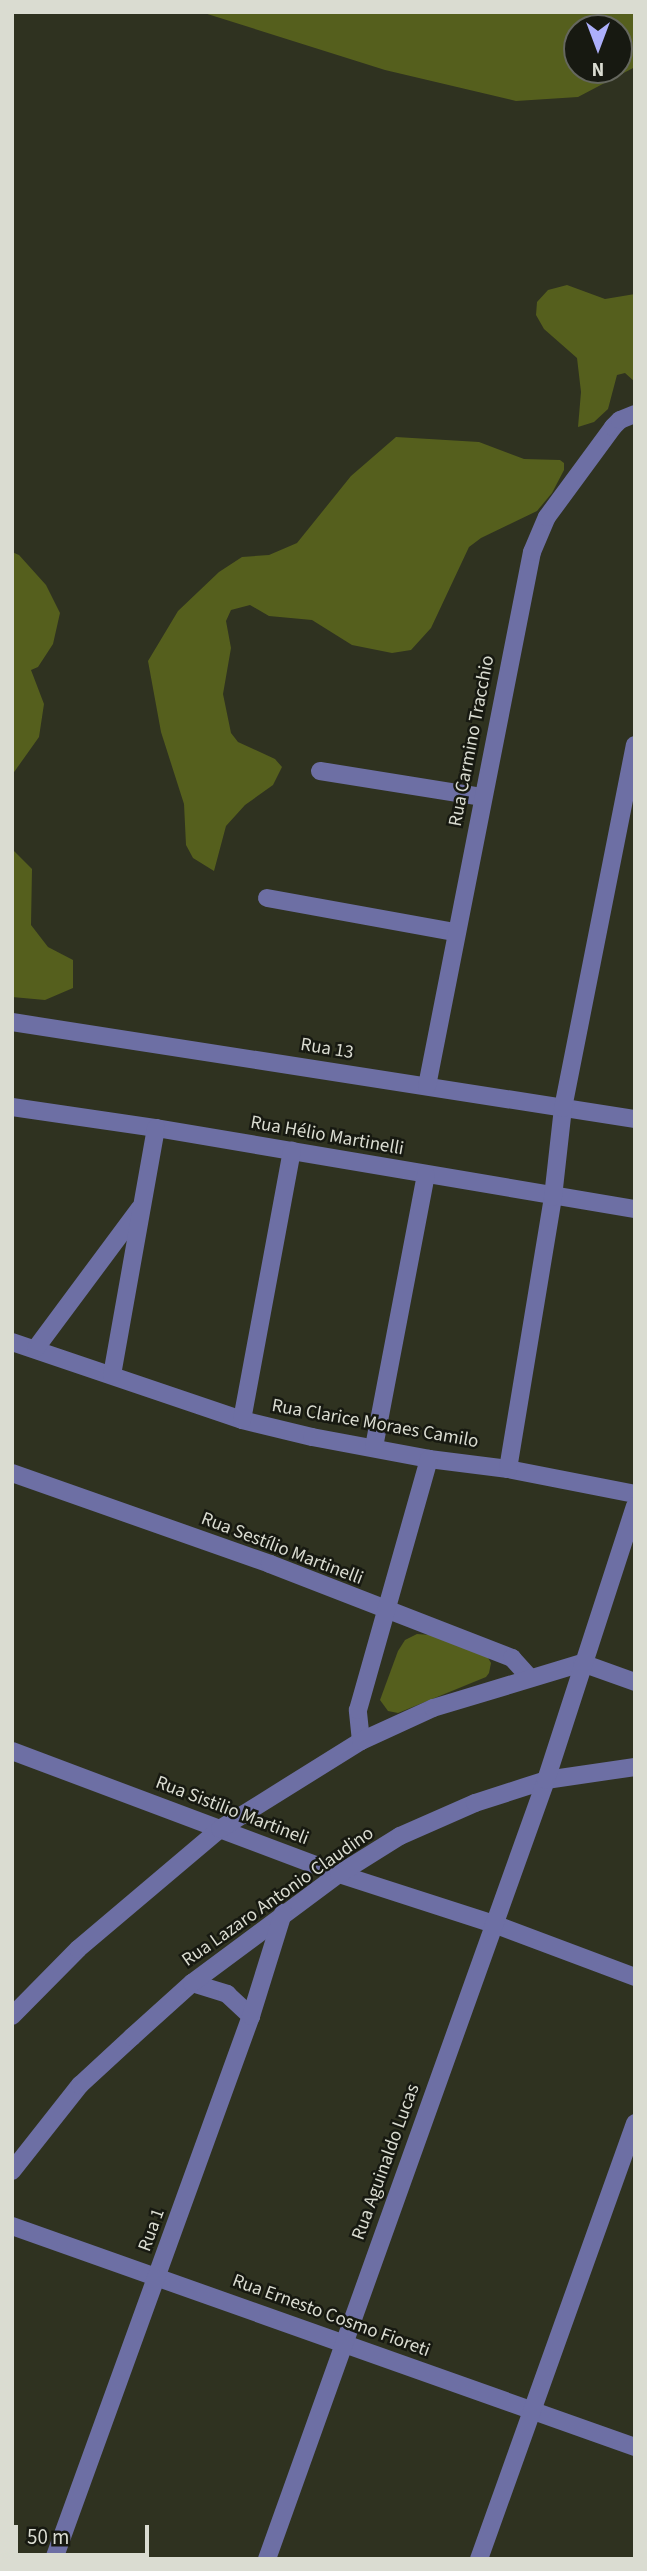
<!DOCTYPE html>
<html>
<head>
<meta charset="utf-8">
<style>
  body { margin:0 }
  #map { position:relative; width:647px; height:2571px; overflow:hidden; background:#2f3220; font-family:"Source Sans 3",sans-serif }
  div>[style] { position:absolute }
  .green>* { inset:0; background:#555f1d }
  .minor>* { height:18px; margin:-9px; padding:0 9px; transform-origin:9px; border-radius:9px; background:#6d6fa4 }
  span { translate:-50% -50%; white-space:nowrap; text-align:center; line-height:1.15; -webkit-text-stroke:5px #171911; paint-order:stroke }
  .street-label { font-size:19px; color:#dadcd1 }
  .frame { position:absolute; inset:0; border:14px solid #dadcd1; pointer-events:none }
  .north { position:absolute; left:563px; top:14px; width:70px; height:70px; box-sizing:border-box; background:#171911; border:2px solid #65675e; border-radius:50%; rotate:180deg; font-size:19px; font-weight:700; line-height:28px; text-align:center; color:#dadcd1 }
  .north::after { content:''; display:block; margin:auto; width:24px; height:32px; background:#acaffb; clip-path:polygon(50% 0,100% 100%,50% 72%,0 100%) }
  .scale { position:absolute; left:14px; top:2525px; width:135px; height:32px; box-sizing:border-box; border:4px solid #dadcd1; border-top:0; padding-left:9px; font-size:21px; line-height:24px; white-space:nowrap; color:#dadcd1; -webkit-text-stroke:5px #171911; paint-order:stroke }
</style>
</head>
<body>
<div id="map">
  <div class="green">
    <i style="clip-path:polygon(evenodd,201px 12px,635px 12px,635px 67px,578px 97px,516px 101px,385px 70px,201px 12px,577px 28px,619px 28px,619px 70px,577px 70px,577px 28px)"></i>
    <i style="clip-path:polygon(567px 285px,605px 299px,635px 294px,635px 382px,625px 373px,617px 375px,608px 409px,594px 422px,578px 427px,581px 392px,577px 358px,544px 329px,536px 315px,537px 302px,548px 290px)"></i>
    <i style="clip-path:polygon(396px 437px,479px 442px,524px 459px,560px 460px,564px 463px,564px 470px,552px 493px,537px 511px,481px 538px,469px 547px,431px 628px,411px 650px,392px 653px,352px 645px,312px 620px,269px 616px,250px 605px,231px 610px,226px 621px,231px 648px,223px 694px,231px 733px,238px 742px,275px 759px,282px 767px,273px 785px,245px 805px,226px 826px,214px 871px,193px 858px,186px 845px,184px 804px,161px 732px,148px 661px,178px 611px,219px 572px,242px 557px,269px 555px,297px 543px,351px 476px)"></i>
    <i style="clip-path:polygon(12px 552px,19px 555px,46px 585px,60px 613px,53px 644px,38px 667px,31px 670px,44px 704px,39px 737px,12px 775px)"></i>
    <i style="clip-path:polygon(12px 849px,32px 869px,31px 925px,48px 947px,73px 960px,73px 988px,45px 1000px,12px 997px)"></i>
    <i style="clip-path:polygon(417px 1634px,431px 1635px,487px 1656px,491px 1663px,489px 1673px,486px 1677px,398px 1713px,388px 1711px,380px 1700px,398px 1651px,405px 1640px)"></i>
  </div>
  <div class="minor">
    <i style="left:320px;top:771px;width:165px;rotate:9.1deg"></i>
    <i style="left:267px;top:898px;width:191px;rotate:10.3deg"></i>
    <i style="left:12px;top:1022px;width:631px;rotate:8.85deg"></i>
    <i style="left:427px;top:1086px;width:544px;rotate:-78.88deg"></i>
    <i style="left:532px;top:552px;width:38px;rotate:-67deg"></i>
    <i style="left:547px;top:517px;width:112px;rotate:-53.7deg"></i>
    <i style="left:613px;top:427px;width:10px;rotate:-45deg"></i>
    <i style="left:620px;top:420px;width:16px;rotate:-22deg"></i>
    <i style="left:12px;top:1107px;width:146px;rotate:8.3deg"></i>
    <i style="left:156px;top:1128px;width:486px;rotate:9.6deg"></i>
    <i style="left:12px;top:1342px;width:243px;rotate:18.7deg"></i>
    <i style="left:242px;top:1420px;width:72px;rotate:13.7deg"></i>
    <i style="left:312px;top:1437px;width:119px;rotate:10.6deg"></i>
    <i style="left:429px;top:1459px;width:80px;rotate:7.2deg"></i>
    <i style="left:508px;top:1469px;width:129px;rotate:11.1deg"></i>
    <i style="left:36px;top:1348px;width:174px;rotate:-53.4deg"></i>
    <i style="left:112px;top:1375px;width:251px;rotate:-79.9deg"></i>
    <i style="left:242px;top:1420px;width:274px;rotate:-79.5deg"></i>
    <i style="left:374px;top:1447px;width:277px;rotate:-79.2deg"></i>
    <i style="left:508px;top:1469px;width:276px;rotate:-80.6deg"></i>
    <i style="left:553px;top:1197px;width:90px;rotate:-83.6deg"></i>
    <i style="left:563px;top:1108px;width:370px;rotate:-78.8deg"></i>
    <i style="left:12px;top:1473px;width:274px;rotate:19.4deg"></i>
    <i style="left:270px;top:1564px;width:260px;rotate:21.2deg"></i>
    <i style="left:512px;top:1658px;width:25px;rotate:48deg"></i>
    <i style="left:361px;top:1741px;width:31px;rotate:-96deg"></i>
    <i style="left:358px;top:1710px;width:261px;rotate:-74.2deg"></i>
    <i style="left:12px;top:1751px;width:349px;rotate:20.6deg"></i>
    <i style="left:339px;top:1874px;width:163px;rotate:17.9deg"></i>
    <i style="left:494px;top:1924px;width:151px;rotate:20.6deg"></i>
    <i style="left:192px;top:1983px;width:37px;rotate:17deg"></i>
    <i style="left:227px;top:1994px;width:33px;rotate:43deg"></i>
    <i style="left:12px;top:2016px;width:94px;rotate:-45.4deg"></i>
    <i style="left:78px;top:1949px;width:186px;rotate:-40.2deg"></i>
    <i style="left:220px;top:1829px;width:166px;rotate:-32deg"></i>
    <i style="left:361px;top:1741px;width:79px;rotate:-24.6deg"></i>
    <i style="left:433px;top:1708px;width:156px;rotate:-16.8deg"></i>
    <i style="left:582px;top:1663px;width:56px;rotate:19.7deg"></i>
    <i style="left:12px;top:2171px;width:110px;rotate:-51.7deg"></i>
    <i style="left:80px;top:2085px;width:71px;rotate:-42.7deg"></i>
    <i style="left:132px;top:2037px;width:81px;rotate:-42deg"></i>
    <i style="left:192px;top:1983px;width:183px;rotate:-36.6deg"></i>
    <i style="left:339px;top:1874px;width:72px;rotate:-31.9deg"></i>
    <i style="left:400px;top:1836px;width:82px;rotate:-23.7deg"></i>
    <i style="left:475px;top:1803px;width:75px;rotate:-17.9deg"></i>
    <i style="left:546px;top:1780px;width:90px;rotate:-8.3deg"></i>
    <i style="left:12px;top:2226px;width:661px;rotate:19.53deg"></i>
    <i style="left:54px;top:2559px;width:578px;rotate:-70.06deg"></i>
    <i style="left:251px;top:2016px;width:108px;rotate:-72.7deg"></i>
    <i style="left:267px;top:2559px;width:827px;rotate:-70.29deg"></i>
    <i style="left:546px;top:1780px;width:288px;rotate:-72deg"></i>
    <i style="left:479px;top:2559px;width:463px;rotate:-70.3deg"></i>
  </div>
  <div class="street-label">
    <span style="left:472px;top:741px;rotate:-79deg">Rua Carmino Tracchio</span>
    <span style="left:327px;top:1049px;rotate:9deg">Rua 13</span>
    <span style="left:327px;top:1136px;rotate:10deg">Rua Hélio Martinelli</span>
    <span style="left:375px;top:1424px;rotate:10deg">Rua Clarice Moraes Camilo</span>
    <span style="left:282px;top:1549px;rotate:21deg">Rua Sestílio Martinelli</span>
    <span style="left:232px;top:1811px;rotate:21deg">Rua Sistilio Martineli</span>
    <span style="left:278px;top:1897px;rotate:-35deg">Rua Lazaro Antonio Claudino</span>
    <span style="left:386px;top:2162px;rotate:-70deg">Rua Aguinaldo Lucas</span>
    <span style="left:152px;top:2230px;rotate:-70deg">Rua 1</span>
    <span style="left:331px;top:2316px;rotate:20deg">Rua Ernesto Cosmo Fioreti</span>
  </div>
  <div class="frame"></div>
  <div class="north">N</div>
  <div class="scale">50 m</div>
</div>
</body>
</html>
